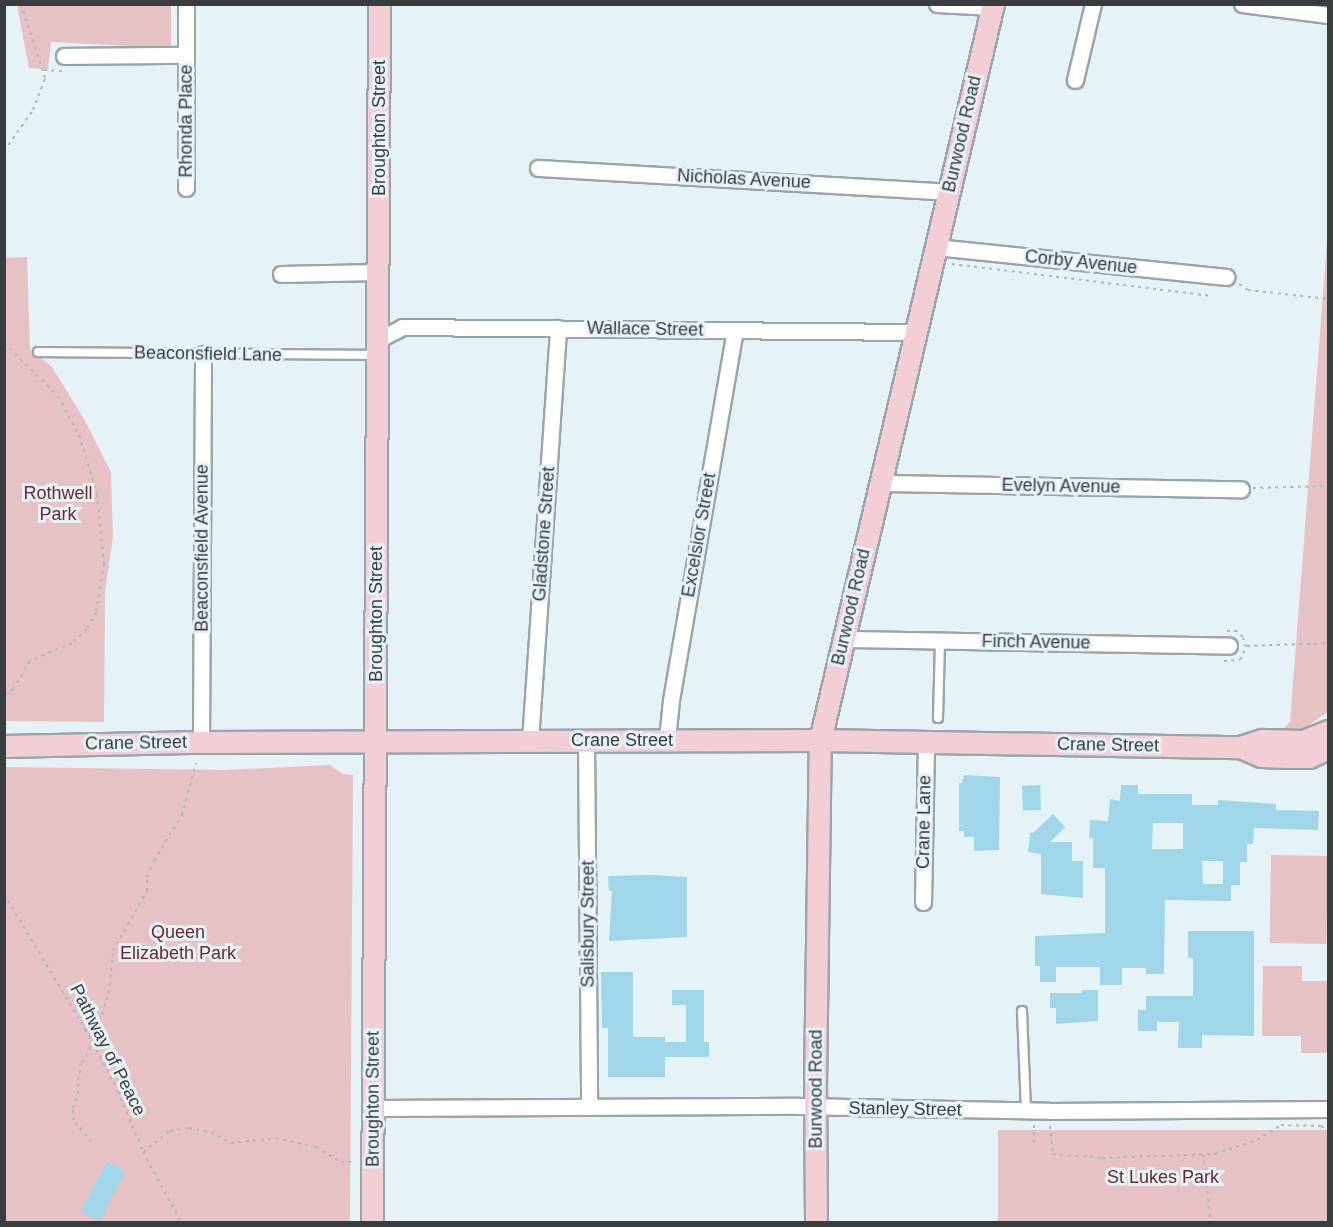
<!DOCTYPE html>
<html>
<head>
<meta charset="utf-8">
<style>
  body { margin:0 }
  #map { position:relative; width:1333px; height:1227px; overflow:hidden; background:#e5f2f6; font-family:Helvetica,sans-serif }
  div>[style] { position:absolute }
  .green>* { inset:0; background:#e7c2c4; transform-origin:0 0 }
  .building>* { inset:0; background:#9fd6e9; transform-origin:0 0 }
  .path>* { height:2px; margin-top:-1px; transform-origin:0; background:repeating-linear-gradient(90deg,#aeb8bb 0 3px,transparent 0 7.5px) }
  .roads { filter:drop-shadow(2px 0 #99a5aa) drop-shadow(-2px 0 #99a5aa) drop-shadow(0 2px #99a5aa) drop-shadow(0 -2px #99a5aa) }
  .lane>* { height:8px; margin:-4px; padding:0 4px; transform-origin:4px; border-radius:4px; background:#fff }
  .street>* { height:15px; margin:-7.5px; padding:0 7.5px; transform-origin:7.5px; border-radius:7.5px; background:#fff }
  .secondary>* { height:21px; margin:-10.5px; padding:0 10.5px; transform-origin:10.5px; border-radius:10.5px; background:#f3ced4 }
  span { translate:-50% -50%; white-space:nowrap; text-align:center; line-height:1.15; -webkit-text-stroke:6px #e5f2f6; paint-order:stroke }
  .street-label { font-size:18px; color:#383d3f }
  .park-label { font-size:18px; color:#6a2a34 }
  .frame { position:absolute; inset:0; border:6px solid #383d3f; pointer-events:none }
</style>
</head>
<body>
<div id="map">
  <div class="green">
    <i style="clip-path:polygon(17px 5px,171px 5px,171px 48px,51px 42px,48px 69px,29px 68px)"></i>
    <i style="clip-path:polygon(1328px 229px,1328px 712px,1303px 729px,1283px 729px,1290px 722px)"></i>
    <i style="clip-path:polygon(27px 257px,30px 349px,52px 367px,84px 419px,111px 472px,113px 537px,105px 591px,104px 722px,5px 721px,4px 258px)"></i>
    <i style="clip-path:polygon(330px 765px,343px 774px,353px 775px,350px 1222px,5px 1222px,5px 767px,226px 770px)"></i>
    <i style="left:1271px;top:855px;width:57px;height:88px;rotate:1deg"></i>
    <i style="clip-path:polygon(1263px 966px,1302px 966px,1302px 981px,1328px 981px,1328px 1053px,1301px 1053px,1301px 1036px,1262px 1036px)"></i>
    <i style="left:998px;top:1130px;width:330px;height:92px"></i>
  </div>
  <div class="building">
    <i style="clip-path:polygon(964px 775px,1000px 777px,999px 850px,974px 851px,974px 837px,964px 837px,964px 831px,959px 831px,959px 783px,962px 783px)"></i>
    <i style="left:1040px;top:785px;width:25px;height:18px;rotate:88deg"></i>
    <i style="clip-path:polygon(evenodd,1121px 785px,1138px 785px,1138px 794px,1192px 794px,1192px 805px,1218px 805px,1218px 800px,1233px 801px,1276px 804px,1276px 810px,1319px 811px,1318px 830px,1254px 828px,1253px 844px,1247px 844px,1247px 862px,1240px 862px,1240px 885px,1231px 885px,1231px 901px,1165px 900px,1164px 974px,1146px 974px,1146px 968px,1122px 968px,1122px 985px,1100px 985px,1100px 967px,1056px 967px,1056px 982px,1040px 982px,1040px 966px,1035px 966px,1035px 936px,1105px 933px,1105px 868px,1093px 868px,1093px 838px,1089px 838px,1090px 820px,1108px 821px,1110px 799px,1120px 801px,1121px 785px,1153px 823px,1183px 823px,1183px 849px,1152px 849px,1153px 823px,1121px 785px,1202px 861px,1223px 861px,1223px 884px,1203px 884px,1202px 861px)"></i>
    <i style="clip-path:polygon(1053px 814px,1065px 827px,1050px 842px,1072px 842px,1072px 861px,1083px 861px,1083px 898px,1041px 894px,1041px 854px,1028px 852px,1030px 833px,1033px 833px)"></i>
    <i style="clip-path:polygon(651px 875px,687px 877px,687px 937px,609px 941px,612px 891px,609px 891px,608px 876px)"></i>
    <i style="clip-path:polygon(1188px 931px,1254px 931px,1254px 1036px,1202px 1035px,1202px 1048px,1178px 1048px,1179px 1022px,1157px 1022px,1157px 1031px,1138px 1031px,1138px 1010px,1146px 1010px,1146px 996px,1193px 996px,1193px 958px,1188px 958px)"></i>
    <i style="clip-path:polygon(601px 972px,633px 972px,633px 1037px,665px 1037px,665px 1042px,686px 1042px,686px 1005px,672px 1005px,672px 990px,704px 990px,704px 1042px,709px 1042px,709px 1057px,665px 1057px,665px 1077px,608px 1077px,608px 1028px,602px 1028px)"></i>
    <i style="clip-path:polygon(1082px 990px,1098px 990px,1098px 1021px,1056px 1024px,1056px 1008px,1050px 1008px,1050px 993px,1082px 993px)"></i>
    <i style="left:107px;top:1162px;width:21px;height:56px;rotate:28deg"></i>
  </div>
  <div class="path">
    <i style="left:44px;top:70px;width:18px;rotate:3deg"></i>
    <i style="left:4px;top:151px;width:50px;rotate:-54.7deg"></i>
    <i style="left:33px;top:110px;width:34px;rotate:-69deg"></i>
    <i style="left:45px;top:78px;width:78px;rotate:-108deg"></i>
    <i style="left:952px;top:264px;width:262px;rotate:7deg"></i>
    <i style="left:1239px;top:284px;width:11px;rotate:34deg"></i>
    <i style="left:1248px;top:290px;width:81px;rotate:6.4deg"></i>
    <i style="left:4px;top:343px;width:76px;rotate:44.5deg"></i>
    <i style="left:58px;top:396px;width:44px;rotate:61.7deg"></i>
    <i style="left:79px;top:435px;width:62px;rotate:73deg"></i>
    <i style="left:97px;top:494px;width:70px;rotate:84.3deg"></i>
    <i style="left:104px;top:564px;width:49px;rotate:99.5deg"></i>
    <i style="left:96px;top:612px;width:19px;rotate:118deg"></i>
    <i style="left:87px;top:629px;width:21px;rotate:137deg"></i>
    <i style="left:72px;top:643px;width:46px;rotate:156.8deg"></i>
    <i style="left:30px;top:661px;width:33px;rotate:121deg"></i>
    <i style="left:13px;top:689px;width:11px;rotate:146deg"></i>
    <i style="left:1253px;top:488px;width:75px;rotate:-1.5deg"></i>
    <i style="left:1247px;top:646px;width:81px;rotate:-2.1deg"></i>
    <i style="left:1224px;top:661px;width:16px;rotate:-4deg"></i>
    <i style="left:1240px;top:660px;width:14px;rotate:-65deg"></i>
    <i style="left:1246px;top:647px;width:10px;rotate:-107deg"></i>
    <i style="left:1243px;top:637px;width:8px;rotate:-135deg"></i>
    <i style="left:1237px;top:631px;width:11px;rotate:180deg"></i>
    <i style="left:4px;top:894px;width:174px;rotate:59.1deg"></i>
    <i style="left:93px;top:1043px;width:54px;rotate:62.5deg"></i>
    <i style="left:118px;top:1091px;width:66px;rotate:67.7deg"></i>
    <i style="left:143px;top:1152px;width:80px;rotate:61.5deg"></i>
    <i style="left:1034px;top:1125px;width:21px;rotate:90deg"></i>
    <i style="left:1050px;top:1126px;width:28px;rotate:84deg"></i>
    <i style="left:1053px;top:1154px;width:49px;rotate:4.7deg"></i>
    <i style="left:1102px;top:1158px;width:113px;rotate:-2deg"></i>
    <i style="left:1215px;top:1154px;width:44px;rotate:-18.4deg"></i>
    <i style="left:1257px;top:1140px;width:28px;rotate:-32deg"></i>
    <i style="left:1281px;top:1125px;width:40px;rotate:1.4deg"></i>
    <i style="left:1321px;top:1126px;width:8px;rotate:30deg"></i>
    <i style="left:91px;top:1142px;width:28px;rotate:-128deg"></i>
    <i style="left:74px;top:1120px;width:12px;rotate:-95deg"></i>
    <i style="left:73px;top:1108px;width:15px;rotate:-70deg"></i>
    <i style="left:78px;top:1094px;width:14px;rotate:-90deg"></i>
    <i style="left:78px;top:1080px;width:17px;rotate:-77deg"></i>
    <i style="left:82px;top:1063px;width:23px;rotate:-61deg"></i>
    <i style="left:93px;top:1043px;width:52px;rotate:-72.3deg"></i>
    <i style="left:109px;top:993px;width:42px;rotate:-84.6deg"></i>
    <i style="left:113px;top:951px;width:69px;rotate:-60.5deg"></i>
    <i style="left:147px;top:891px;width:14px;rotate:-90deg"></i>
    <i style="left:147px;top:877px;width:17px;rotate:-66deg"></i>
    <i style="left:154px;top:861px;width:54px;rotate:-58.7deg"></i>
    <i style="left:182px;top:815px;width:54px;rotate:-74.9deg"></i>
    <i style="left:143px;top:1152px;width:34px;rotate:-38deg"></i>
    <i style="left:170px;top:1131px;width:19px;rotate:-9deg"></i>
    <i style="left:189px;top:1128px;width:22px;rotate:10deg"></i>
    <i style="left:211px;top:1132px;width:23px;rotate:29deg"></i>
    <i style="left:231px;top:1143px;width:45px;rotate:-6.3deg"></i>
    <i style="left:276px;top:1138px;width:41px;rotate:12.7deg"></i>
    <i style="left:316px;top:1147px;width:29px;rotate:31deg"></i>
    <i style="left:341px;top:1162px;width:15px"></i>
    <i style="left:1203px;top:1154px;width:68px;rotate:83.3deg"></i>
  </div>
  <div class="roads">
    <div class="lane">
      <i style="left:38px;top:352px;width:337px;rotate:0.5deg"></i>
      <i style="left:938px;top:718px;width:77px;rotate:-88.5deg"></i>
      <i style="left:1022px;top:1011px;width:100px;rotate:87.7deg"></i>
    </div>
    <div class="street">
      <i style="left:937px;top:4px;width:55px;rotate:3.1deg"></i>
      <i style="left:1242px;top:4px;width:87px;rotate:7.3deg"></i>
      <i style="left:64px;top:56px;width:122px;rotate:-0.5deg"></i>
      <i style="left:1075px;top:80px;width:78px;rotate:-76.7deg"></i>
      <i style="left:538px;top:168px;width:412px;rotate:3.3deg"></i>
      <i style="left:186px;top:188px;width:184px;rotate:-90deg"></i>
      <i style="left:936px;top:247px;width:292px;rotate:5.9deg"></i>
      <i style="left:281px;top:274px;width:97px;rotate:-1.2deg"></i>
      <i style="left:378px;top:340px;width:27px;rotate:-28deg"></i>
      <i style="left:402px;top:327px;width:514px;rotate:0.56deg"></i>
      <i style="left:880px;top:483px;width:361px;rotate:1deg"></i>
      <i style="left:843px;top:639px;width:386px;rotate:1deg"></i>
      <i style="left:667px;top:740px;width:40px;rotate:-84.3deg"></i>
      <i style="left:671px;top:700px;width:375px;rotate:-80.2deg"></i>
      <i style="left:530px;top:741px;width:414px;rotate:-86.1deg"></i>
      <i style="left:586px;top:741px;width:366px;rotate:89.5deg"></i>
      <i style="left:201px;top:742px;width:388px;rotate:-89.7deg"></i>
      <i style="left:923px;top:902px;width:161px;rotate:-88.9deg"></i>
      <i style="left:373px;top:1108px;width:426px;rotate:-0.3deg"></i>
      <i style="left:799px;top:1106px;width:250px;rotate:1.1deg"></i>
      <i style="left:1049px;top:1111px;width:279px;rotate:-0.4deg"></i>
    </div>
    <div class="secondary">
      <i style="left:4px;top:746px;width:197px;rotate:-1.2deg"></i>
      <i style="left:201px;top:742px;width:619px;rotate:-0.19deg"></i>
      <i style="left:820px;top:740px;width:420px;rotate:1deg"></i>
      <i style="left:1240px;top:747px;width:23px;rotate:-18deg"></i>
      <i style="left:1262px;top:740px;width:41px;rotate:1.4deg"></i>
      <i style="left:1303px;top:741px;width:27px;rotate:-22deg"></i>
      <i style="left:1240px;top:747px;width:23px;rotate:23deg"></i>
      <i style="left:1261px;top:756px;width:26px;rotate:2deg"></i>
      <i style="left:1287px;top:757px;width:22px"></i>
      <i style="left:1309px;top:757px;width:21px;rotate:-25deg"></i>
      <i style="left:372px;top:1222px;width:1218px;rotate:-89.67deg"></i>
      <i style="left:816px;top:1222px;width:137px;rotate:-90.4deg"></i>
      <i style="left:815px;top:1085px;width:345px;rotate:-89.2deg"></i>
      <i style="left:820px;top:740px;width:756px;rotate:-76.77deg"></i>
    </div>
  </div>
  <div class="street-label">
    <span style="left:186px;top:121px;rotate:-90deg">Rhonda Place</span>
    <span style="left:379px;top:128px;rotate:-90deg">Broughton Street</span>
    <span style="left:962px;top:134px;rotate:-77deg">Burwood Road</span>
    <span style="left:744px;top:179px;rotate:3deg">Nicholas Avenue</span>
    <span style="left:1081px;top:262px;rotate:6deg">Corby Avenue</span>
    <span style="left:645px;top:329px;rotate:1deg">Wallace Street</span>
    <span style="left:208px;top:354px;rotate:1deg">Beaconsfield Lane</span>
    <span style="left:1061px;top:486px;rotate:1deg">Evelyn Avenue</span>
    <span style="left:544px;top:534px;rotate:-86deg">Gladstone Street</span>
    <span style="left:699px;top:535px;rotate:-80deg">Excelsior Street</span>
    <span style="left:202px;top:548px;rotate:-90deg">Beaconsfield Avenue</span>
    <span style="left:851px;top:607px;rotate:-77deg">Burwood Road</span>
    <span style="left:376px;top:614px;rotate:-90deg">Broughton Street</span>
    <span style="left:1036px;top:642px;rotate:1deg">Finch Avenue</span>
    <span style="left:622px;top:740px">Crane Street</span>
    <span style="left:136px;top:743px;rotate:-1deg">Crane Street</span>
    <span style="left:1108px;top:745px;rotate:1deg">Crane Street</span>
    <span style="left:924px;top:822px;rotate:-89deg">Crane Lane</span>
    <span style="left:588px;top:924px;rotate:-90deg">Salisbury Street</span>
    <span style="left:108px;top:1050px;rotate:63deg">Pathway of Peace</span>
    <span style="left:816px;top:1089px;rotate:-90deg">Burwood Road</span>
    <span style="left:373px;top:1099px;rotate:-90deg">Broughton Street</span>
    <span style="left:905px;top:1109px;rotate:1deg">Stanley Street</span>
  </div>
  <div class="park-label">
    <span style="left:58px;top:504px">Rothwell<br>Park</span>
    <span style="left:178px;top:943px">Queen<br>Elizabeth Park</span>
    <span style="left:1163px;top:1177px">St Lukes Park</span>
  </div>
  <div class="frame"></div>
</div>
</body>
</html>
